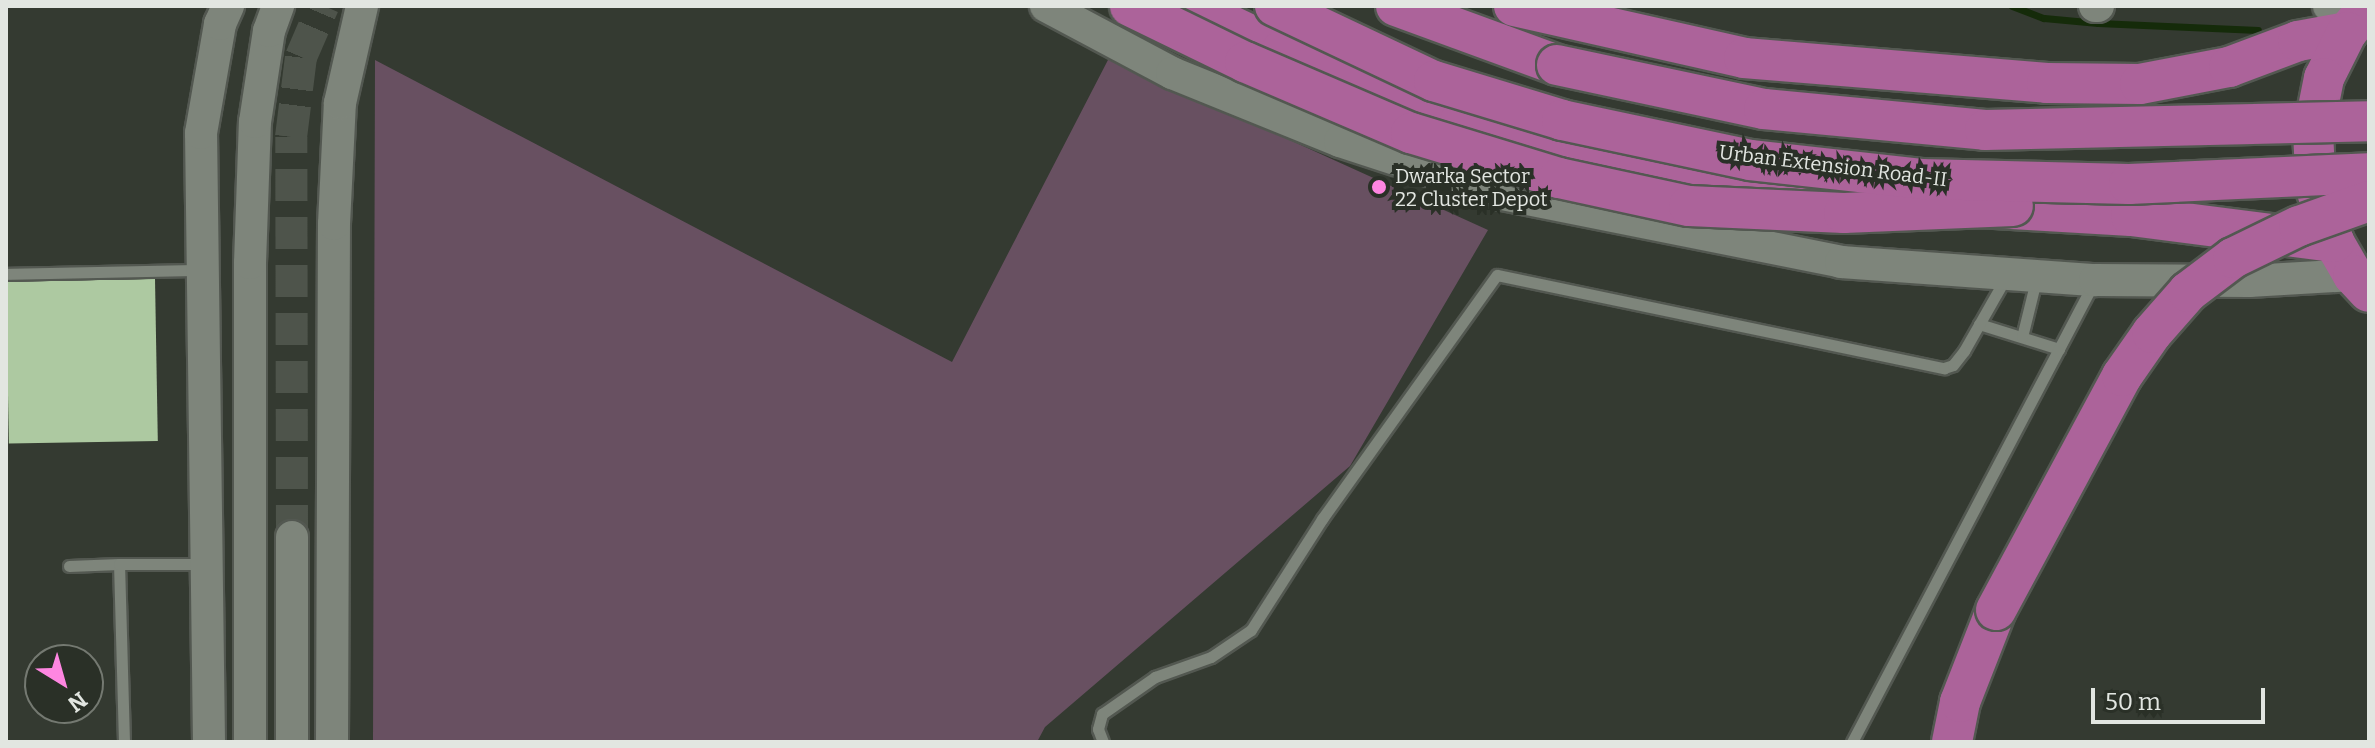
<!DOCTYPE html>
<html>
<head>
<meta charset="utf-8">
<style>
  body { margin:0 }
  #map { position:relative; width:2375px; height:748px; overflow:hidden; background:#343a31; font-family:Bitter,serif }
  div>[style] { position:absolute }
  .green>* { inset:0; background:#685061 }
  .stream>* { height:7px; margin:-3.5px; padding:0 3.5px; transform-origin:3.5px; border-radius:3.5px; background:#152b0a }
  .building>* { inset:0; background:#adc9a1; transform-origin:0 0 }
  .secondary-tunnel>* { height:32px; margin-top:-16px; transform-origin:0; background:repeating-linear-gradient(90deg,#4e544b 0 32px,transparent 0 48px) }
  .roads { filter:drop-shadow(2px 0 #535851) drop-shadow(-2px 0 #535851) drop-shadow(0 2px #535851) drop-shadow(0 -2px #535851) }
  .lane>* { height:11px; margin:-5.5px; padding:0 5.5px; transform-origin:5.5px; border-radius:5.5px; background:#7e857b }
  .secondary>* { height:32px; margin:-16px; padding:0 16px; transform-origin:16px; border-radius:16px; background:#7e857b }
  .highway>* { height:40px; margin:-20px; padding:0 20px; transform-origin:20px; border-radius:20px; background:#ac639a }
  .bridges { filter:drop-shadow(2px 0 #535851) drop-shadow(-2px 0 #535851) drop-shadow(0 2px #535851) drop-shadow(0 -2px #535851) }
  .highway-bridge>* { height:40px; margin:-20px; padding:0 20px; transform-origin:20px; border-radius:20px; background:#ac639a }
  .dots>* { width:22px; height:22px; translate:-50% -50%; box-sizing:border-box; border:4px solid #2a3027; border-radius:50% }
  span { translate:-50% -50%; white-space:nowrap; text-align:center; line-height:1.15; -webkit-text-stroke:8px #2a3027; paint-order:stroke }
  .street-label { font-size:20px; color:#e2e6e1 }
  .poi-label { font-size:20px; color:#e2e6e1 }
  .left { translate:0 -50%; text-align:left }
  .frame { position:absolute; inset:0; border:8px solid #e2e6e1; pointer-events:none }
  .north { position:absolute; left:24px; top:644px; width:80px; height:80px; box-sizing:border-box; background:#2a3027; border:2px solid #747971; border-radius:50%; rotate:143deg; font-size:22px; font-weight:700; line-height:32px; text-align:center; color:#e2e6e1 }
  .north::after { content:''; display:block; margin:auto; width:28px; height:36px; background:#fe86e1; clip-path:polygon(50% 0,100% 100%,50% 72%,0 100%) }
  .scale { position:absolute; left:2091px; top:688px; width:174px; height:36px; box-sizing:border-box; border:4px solid #e2e6e1; border-top:0; padding-left:10px; font-size:24px; line-height:28px; white-space:nowrap; color:#e2e6e1; -webkit-text-stroke:6px #2a3027; paint-order:stroke }
</style>
</head>
<body>
<div id="map">
  <div class="green">
    <i style="clip-path:polygon(1109px 58px,1488px 230px,1350px 466px,1045px 727px,1037px 742px,373px 742px,375px 60px,952px 362px)"></i>
  </div>
  <div class="stream">
    <i style="left:2012px;top:6px;width:34px;rotate:21deg"></i>
    <i style="left:2044px;top:18px;width:54px;rotate:5.3deg"></i>
    <i style="left:2098px;top:23px;width:160px;rotate:2.5deg"></i>
  </div>
  <div class="building">
    <i style="left:155px;top:279px;width:162px;height:149px;rotate:89deg"></i>
  </div>
  <div class="secondary-tunnel">
    <i style="left:292px;top:537px;width:400px;rotate:-90.1deg"></i>
    <i style="left:291px;top:137px;width:81px;rotate:-82.9deg"></i>
    <i style="left:301px;top:57px;width:56px;rotate:-66.7deg"></i>
  </div>
  <div class="roads">
    <div class="lane">
      <i style="left:6px;top:274px;width:195px;rotate:-1.2deg"></i>
      <i style="left:1979px;top:324px;width:84px;rotate:17.4deg"></i>
      <i style="left:2022px;top:337px;width:59px;rotate:-76.2deg"></i>
      <i style="left:69px;top:566px;width:50px;rotate:-2.3deg"></i>
      <i style="left:124px;top:742px;width:178px;rotate:-91.6deg"></i>
      <i style="left:119px;top:564px;width:84px"></i>
      <i style="left:1103px;top:742px;width:14px;rotate:-111deg"></i>
      <i style="left:1098px;top:729px;width:16px;rotate:-75deg"></i>
      <i style="left:1102px;top:714px;width:65px;rotate:-34.9deg"></i>
      <i style="left:1155px;top:677px;width:59px;rotate:-19.7deg"></i>
      <i style="left:1211px;top:657px;width:48px;rotate:-34deg"></i>
      <i style="left:1251px;top:630px;width:132px;rotate:-57.4deg"></i>
      <i style="left:1322px;top:519px;width:300px;rotate:-54.4deg"></i>
      <i style="left:1497px;top:275px;width:457px;rotate:11.8deg"></i>
      <i style="left:1944px;top:368px;width:9px;rotate:-18deg"></i>
      <i style="left:1953px;top:365px;width:18px;rotate:-52deg"></i>
      <i style="left:1964px;top:351px;width:85px;rotate:-60.4deg"></i>
      <i style="left:1852px;top:742px;width:518px;rotate:-62.25deg"></i>
    </div>
    <div class="secondary">
      <i style="left:1046px;top:6px;width:143px;rotate:28deg"></i>
      <i style="left:1172px;top:73px;width:181px;rotate:22deg"></i>
      <i style="left:1340px;top:141px;width:170px;rotate:18.1deg"></i>
      <i style="left:1502px;top:194px;width:346px;rotate:11.3deg"></i>
      <i style="left:1841px;top:262px;width:255px;rotate:4.1deg"></i>
      <i style="left:2095px;top:280px;width:154px;rotate:0.4deg"></i>
      <i style="left:2249px;top:281px;width:104px;rotate:-3.3deg"></i>
      <i style="left:2095px;top:6px;width:3px"></i>
      <i style="left:2329px;top:6px;width:31px;rotate:22deg"></i>
      <i style="left:209px;top:742px;width:609px;rotate:-90.75deg"></i>
      <i style="left:201px;top:133px;width:111px;rotate:-80.1deg"></i>
      <i style="left:220px;top:24px;width:20px;rotate:-66deg"></i>
      <i style="left:250px;top:742px;width:479px;rotate:-90deg"></i>
      <i style="left:250px;top:263px;width:141px;rotate:-88deg"></i>
      <i style="left:255px;top:122px;width:92px;rotate:-81.3deg"></i>
      <i style="left:269px;top:31px;width:27px;rotate:-70deg"></i>
      <i style="left:292px;top:742px;width:205px;rotate:-90deg"></i>
      <i style="left:332px;top:742px;width:518px;rotate:-89.78deg"></i>
      <i style="left:334px;top:224px;width:121px;rotate:-87.2deg"></i>
      <i style="left:340px;top:103px;width:99px;rotate:-77.2deg"></i>
    </div>
    <div class="highway">
      <i style="left:1190px;top:6px;width:102px;rotate:25.6deg"></i>
      <i style="left:1282px;top:50px;width:192px;rotate:21.7deg"></i>
      <i style="left:1460px;top:121px;width:126px;rotate:15.7deg"></i>
      <i style="left:1581px;top:155px;width:253px;rotate:9.8deg"></i>
      <i style="left:1396px;top:6px;width:171px;rotate:20.1deg"></i>
      <i style="left:1514px;top:6px;width:236px;rotate:12.7deg"></i>
      <i style="left:1744px;top:58px;width:304px;rotate:4.7deg"></i>
      <i style="left:2047px;top:83px;width:93px;rotate:0.6deg"></i>
      <i style="left:2140px;top:84px;width:91px;rotate:-10.8deg"></i>
      <i style="left:2229px;top:67px;width:74px;rotate:-20.6deg"></i>
      <i style="left:2298px;top:41px;width:50px;rotate:-10.4deg"></i>
      <i style="left:2369px;top:6px;width:34px;rotate:130deg"></i>
      <i style="left:2347px;top:32px;width:51px;rotate:116.6deg"></i>
      <i style="left:2324px;top:78px;width:56px;rotate:101.3deg"></i>
      <i style="left:2313px;top:133px;width:56px;rotate:86.9deg"></i>
      <i style="left:2316px;top:189px;width:56px;rotate:71.2deg"></i>
      <i style="left:2334px;top:242px;width:38px;rotate:60deg"></i>
      <i style="left:2353px;top:275px;width:23px;rotate:47deg"></i>
      <i style="left:1978px;top:207px;width:153px;rotate:3.4deg"></i>
      <i style="left:2131px;top:216px;width:205px;rotate:7.3deg"></i>
      <i style="left:1952px;top:742px;width:41px;rotate:-78.7deg"></i>
      <i style="left:1960px;top:702px;width:99px;rotate:-68.6deg"></i>
    </div>
  </div>
  <div class="bridges">
    <div class="highway-bridge">
      <i style="left:1130px;top:6px;width:128px;rotate:26deg"></i>
      <i style="left:1245px;top:62px;width:181px;rotate:23.2deg"></i>
      <i style="left:1411px;top:133px;width:155px;rotate:16.9deg"></i>
      <i style="left:1559px;top:178px;width:133px;rotate:12.2deg"></i>
      <i style="left:1689px;top:206px;width:155px;rotate:2.6deg"></i>
      <i style="left:1844px;top:213px;width:169px;rotate:-2.4deg"></i>
      <i style="left:1275px;top:6px;width:176px;rotate:25.3deg"></i>
      <i style="left:1434px;top:81px;width:134px;rotate:16.9deg"></i>
      <i style="left:1562px;top:120px;width:192px;rotate:12deg"></i>
      <i style="left:1750px;top:160px;width:172px;rotate:6.3deg"></i>
      <i style="left:1921px;top:179px;width:208px;rotate:1.4deg"></i>
      <i style="left:2129px;top:184px;width:240px;rotate:-2.6deg"></i>
      <i style="left:1557px;top:65px;width:212px;rotate:12deg"></i>
      <i style="left:1764px;top:109px;width:222px;rotate:5.4deg"></i>
      <i style="left:1985px;top:130px;width:384px;rotate:-1.3deg"></i>
      <i style="left:1996px;top:610px;width:266px;rotate:-61.7deg"></i>
      <i style="left:2122px;top:376px;width:52px;rotate:-55.1deg"></i>
      <i style="left:2152px;top:333px;width:55px;rotate:-48.7deg"></i>
      <i style="left:2188px;top:292px;width:56px;rotate:-37.1deg"></i>
      <i style="left:2233px;top:258px;width:73px;rotate:-25.9deg"></i>
      <i style="left:2299px;top:226px;width:74px;rotate:-19.7deg"></i>
    </div>
  </div>
  <div class="dots">
    <i style="left:1379px;top:187px;background:#fe86e1"></i>
  </div>
  <div class="street-label">
    <span style="left:1833px;top:166px;rotate:7deg">Urban Extension Road-II</span>
  </div>
  <div class="poi-label">
    <span class="left" style="left:1395px;top:188px">Dwarka Sector<br>22 Cluster Depot</span>
  </div>
  <div class="frame"></div>
  <div class="north">N</div>
  <div class="scale">50 m</div>
</div>
</body>
</html>
